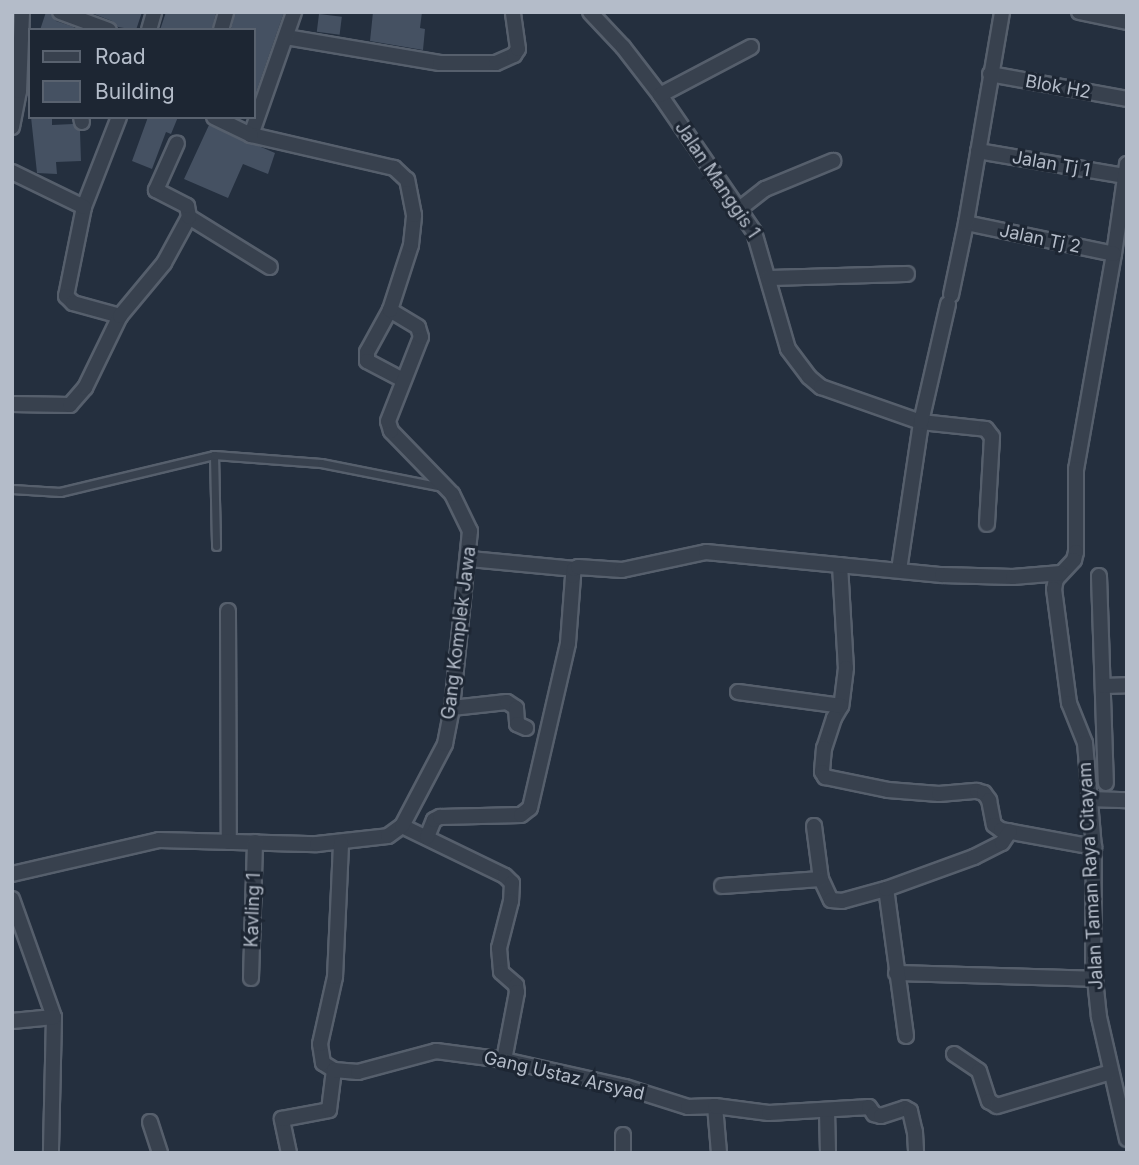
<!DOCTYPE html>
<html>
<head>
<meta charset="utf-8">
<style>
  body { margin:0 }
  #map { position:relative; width:1139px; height:1165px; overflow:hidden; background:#242f3e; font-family:Inter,sans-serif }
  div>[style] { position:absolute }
  .building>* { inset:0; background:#455162; transform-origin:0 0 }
  .roads { filter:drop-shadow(2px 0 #565f6c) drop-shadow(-2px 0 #565f6c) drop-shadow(0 2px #565f6c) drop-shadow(0 -2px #565f6c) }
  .service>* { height:7px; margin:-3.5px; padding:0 3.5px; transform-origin:3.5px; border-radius:3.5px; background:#38414e }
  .minor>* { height:14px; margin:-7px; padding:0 7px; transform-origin:7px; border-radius:7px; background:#38414e }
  span { translate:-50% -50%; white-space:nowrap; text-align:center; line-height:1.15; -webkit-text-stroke:6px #1d2633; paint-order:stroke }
  .street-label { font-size:18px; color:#b4bcc9 }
  .frame { position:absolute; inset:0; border:14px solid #b4bcc9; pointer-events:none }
  .legend { position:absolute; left:28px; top:28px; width:228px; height:91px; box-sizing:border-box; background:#1d2633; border:2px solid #59626f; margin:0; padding:9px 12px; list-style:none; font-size:21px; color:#b4bcc9 }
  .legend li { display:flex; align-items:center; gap:14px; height:35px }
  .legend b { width:35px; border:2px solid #59626f }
</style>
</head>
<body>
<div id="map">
  <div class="building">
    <i style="clip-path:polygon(46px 12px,51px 12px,56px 21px,74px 27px,73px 30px,40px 30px)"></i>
    <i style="clip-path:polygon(89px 12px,142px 12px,136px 30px,118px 27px,112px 21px)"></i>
    <i style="clip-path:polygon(166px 12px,216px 12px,212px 30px,160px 30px)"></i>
    <i style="clip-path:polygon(235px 12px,284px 12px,254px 98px,254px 30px,231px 30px)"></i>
    <i style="clip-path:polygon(373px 12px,422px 12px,420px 28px,425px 29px,423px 50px,370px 41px)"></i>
    <i style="left:319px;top:14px;width:23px;height:18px;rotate:7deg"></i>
    <i style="clip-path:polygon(31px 117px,52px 117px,52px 125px,73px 124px,80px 131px,81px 161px,56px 162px,57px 174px,37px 173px)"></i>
    <i style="clip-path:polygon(148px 117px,178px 117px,171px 134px,166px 132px,152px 169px,132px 161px)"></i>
    <i style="clip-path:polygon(209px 125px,275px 153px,268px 174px,243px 164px,228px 198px,184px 179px)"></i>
  </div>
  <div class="roads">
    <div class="service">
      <i style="left:214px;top:455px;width:91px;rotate:88.7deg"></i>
      <i style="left:12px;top:489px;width:48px;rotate:3.6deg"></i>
      <i style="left:60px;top:492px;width:158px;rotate:-13.5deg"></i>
      <i style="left:214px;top:455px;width:107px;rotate:4.3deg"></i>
      <i style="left:321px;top:463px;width:123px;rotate:11.2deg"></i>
    </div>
    <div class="minor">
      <i style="left:60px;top:12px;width:52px;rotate:20.2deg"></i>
      <i style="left:590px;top:12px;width:48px;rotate:46.7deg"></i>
      <i style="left:623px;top:47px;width:61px;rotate:52.4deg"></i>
      <i style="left:660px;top:95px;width:166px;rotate:55.5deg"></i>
      <i style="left:754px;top:232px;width:122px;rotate:73.8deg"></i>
      <i style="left:788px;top:349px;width:35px;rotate:53deg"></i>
      <i style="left:809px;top:377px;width:16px;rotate:40deg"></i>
      <i style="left:821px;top:387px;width:106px;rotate:19.3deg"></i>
      <i style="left:921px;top:422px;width:65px;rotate:6.1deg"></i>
      <i style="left:986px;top:429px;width:10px;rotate:53deg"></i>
      <i style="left:992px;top:437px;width:87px;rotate:93.3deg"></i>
      <i style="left:1079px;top:12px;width:49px;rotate:11.8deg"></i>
      <i style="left:149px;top:30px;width:19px;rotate:-74deg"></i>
      <i style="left:221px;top:30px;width:19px;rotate:-74deg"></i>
      <i style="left:286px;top:37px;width:156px;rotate:9.6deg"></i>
      <i style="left:440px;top:63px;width:56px"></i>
      <i style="left:496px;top:63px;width:20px;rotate:-24deg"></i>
      <i style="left:514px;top:55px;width:7px;rotate:-56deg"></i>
      <i style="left:518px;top:49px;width:37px;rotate:-98deg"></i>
      <i style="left:990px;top:74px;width:139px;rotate:10.3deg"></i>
      <i style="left:660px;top:95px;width:103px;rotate:-27.8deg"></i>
      <i style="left:81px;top:117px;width:5px;rotate:79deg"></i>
      <i style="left:119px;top:117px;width:97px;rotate:111.3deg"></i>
      <i style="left:84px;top:207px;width:91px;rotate:101.4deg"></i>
      <i style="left:66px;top:296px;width:10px;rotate:45deg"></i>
      <i style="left:73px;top:303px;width:49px;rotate:15.5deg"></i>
      <i style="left:12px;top:127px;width:37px;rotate:-79deg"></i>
      <i style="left:19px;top:91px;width:79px;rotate:-87.8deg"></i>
      <i style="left:251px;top:135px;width:130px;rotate:-70.7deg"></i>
      <i style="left:978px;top:151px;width:148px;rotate:9.7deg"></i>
      <i style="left:1127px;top:164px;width:91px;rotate:98.2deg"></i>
      <i style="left:1114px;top:254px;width:218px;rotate:100deg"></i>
      <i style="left:1076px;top:469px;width:83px;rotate:90deg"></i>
      <i style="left:1076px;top:552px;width:8px;rotate:104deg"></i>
      <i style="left:1074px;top:560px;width:26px;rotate:133deg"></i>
      <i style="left:1056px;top:579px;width:10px;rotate:101deg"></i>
      <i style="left:1054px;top:589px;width:115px;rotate:82.5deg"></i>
      <i style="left:1069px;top:703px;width:43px;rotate:68.2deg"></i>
      <i style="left:1085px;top:743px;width:104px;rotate:85.1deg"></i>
      <i style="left:1094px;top:847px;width:113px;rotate:90.5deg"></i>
      <i style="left:1093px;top:960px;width:57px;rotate:84deg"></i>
      <i style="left:1099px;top:1017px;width:125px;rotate:77.1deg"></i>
      <i style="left:12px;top:172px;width:80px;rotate:25.9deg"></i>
      <i style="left:738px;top:210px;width:34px;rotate:-38deg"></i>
      <i style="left:765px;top:189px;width:74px;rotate:-22.4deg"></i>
      <i style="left:189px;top:217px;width:95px;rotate:31.7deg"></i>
      <i style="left:966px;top:223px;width:151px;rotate:11.8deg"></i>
      <i style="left:769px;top:278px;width:138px;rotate:-1.7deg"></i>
      <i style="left:951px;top:295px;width:74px;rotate:-78.2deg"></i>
      <i style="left:966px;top:223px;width:214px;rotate:-80.3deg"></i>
      <i style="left:390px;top:310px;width:48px;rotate:118.7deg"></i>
      <i style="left:367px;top:352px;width:9px;rotate:90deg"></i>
      <i style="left:367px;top:361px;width:41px;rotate:27.8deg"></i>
      <i style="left:12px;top:404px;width:58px;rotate:1deg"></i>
      <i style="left:70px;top:405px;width:23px;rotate:-49deg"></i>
      <i style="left:85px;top:388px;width:80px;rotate:-64.1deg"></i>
      <i style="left:120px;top:316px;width:69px;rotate:-50.3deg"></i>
      <i style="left:164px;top:263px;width:52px;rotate:-61.5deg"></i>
      <i style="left:189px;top:217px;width:11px;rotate:-100deg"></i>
      <i style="left:187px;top:206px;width:35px;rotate:-153deg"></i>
      <i style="left:156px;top:190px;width:51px;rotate:-65.9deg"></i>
      <i style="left:469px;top:559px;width:105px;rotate:5.4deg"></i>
      <i style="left:840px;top:565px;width:103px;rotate:86.7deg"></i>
      <i style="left:846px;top:668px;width:38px;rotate:97deg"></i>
      <i style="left:841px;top:706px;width:14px;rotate:120deg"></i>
      <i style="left:834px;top:718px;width:32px;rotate:108deg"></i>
      <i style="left:824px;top:748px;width:24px;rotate:95deg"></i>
      <i style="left:822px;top:772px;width:6px;rotate:59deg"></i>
      <i style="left:825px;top:777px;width:64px;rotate:11.7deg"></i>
      <i style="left:888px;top:790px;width:51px;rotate:4.5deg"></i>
      <i style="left:939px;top:794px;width:38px;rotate:-5deg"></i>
      <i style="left:977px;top:791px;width:7px;rotate:16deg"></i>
      <i style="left:984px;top:793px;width:9px;rotate:54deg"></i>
      <i style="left:989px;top:800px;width:25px;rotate:79deg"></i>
      <i style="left:994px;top:825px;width:9px;rotate:36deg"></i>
      <i style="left:1001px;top:830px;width:95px;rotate:10.4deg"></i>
      <i style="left:899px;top:570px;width:150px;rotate:-81.5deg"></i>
      <i style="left:921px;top:422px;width:121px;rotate:-77.1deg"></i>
      <i style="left:1099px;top:576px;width:207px;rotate:88.1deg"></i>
      <i style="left:228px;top:611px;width:231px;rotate:89.8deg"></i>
      <i style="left:1104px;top:686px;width:23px;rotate:-2deg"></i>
      <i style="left:738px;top:692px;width:104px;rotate:7.7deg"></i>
      <i style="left:452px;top:708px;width:55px;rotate:-6.2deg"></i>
      <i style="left:507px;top:702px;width:11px;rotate:34deg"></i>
      <i style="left:516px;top:708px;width:16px;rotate:86deg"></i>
      <i style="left:517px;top:724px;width:10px;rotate:24deg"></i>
      <i style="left:1089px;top:799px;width:38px;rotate:2deg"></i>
      <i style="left:402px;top:826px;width:114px;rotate:25.9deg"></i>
      <i style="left:505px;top:876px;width:10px;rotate:45deg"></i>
      <i style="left:512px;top:883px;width:18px;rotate:93deg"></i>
      <i style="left:511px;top:901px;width:49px;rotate:104.3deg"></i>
      <i style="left:499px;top:948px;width:24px;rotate:85deg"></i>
      <i style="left:501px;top:972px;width:20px;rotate:41deg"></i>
      <i style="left:516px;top:985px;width:7px;rotate:82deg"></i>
      <i style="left:517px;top:992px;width:69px;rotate:100.8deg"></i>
      <i style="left:814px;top:826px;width:53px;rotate:82.5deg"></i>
      <i style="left:821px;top:879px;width:23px;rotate:65deg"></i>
      <i style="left:831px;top:900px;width:11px;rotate:5deg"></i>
      <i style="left:842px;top:901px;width:46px;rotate:-15.3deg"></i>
      <i style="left:427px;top:837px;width:18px;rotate:-68deg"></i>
      <i style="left:434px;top:820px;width:7px;rotate:-27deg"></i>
      <i style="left:440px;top:817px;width:81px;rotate:-1.4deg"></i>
      <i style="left:521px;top:815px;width:11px;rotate:-38deg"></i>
      <i style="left:530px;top:808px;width:169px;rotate:-77deg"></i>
      <i style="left:568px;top:643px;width:67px;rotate:-85.7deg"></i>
      <i style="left:573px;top:576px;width:7px;rotate:-82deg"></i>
      <i style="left:574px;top:569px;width:4px;rotate:-27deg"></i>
      <i style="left:578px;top:567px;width:44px;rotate:3.9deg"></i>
      <i style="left:622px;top:570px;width:86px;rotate:-12.1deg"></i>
      <i style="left:706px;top:552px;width:237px;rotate:5.6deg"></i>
      <i style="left:942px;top:575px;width:71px;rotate:1.6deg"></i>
      <i style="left:1013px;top:577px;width:48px;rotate:-4.8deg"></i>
      <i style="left:12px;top:874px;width:151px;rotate:-13deg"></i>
      <i style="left:159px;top:840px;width:158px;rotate:1.5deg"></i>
      <i style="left:317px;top:844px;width:71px;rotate:-6.4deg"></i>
      <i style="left:388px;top:836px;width:17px;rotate:-36deg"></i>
      <i style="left:402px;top:826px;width:93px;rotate:-62.3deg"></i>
      <i style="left:445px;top:744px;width:37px;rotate:-79deg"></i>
      <i style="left:452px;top:708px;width:178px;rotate:-84.2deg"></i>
      <i style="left:470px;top:531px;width:41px;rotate:-115.9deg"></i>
      <i style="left:452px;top:494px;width:88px;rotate:-134.1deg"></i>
      <i style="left:391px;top:431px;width:10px;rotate:-107deg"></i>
      <i style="left:388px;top:421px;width:90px;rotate:-68.6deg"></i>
      <i style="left:421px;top:337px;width:10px;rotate:-107deg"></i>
      <i style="left:418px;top:327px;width:33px;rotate:-149deg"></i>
      <i style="left:390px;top:310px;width:68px;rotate:-72.1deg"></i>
      <i style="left:411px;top:245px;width:30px;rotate:-84deg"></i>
      <i style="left:414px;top:215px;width:36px;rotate:-101deg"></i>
      <i style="left:407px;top:180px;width:18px;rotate:-137deg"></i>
      <i style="left:394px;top:168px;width:147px;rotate:-167deg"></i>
      <i style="left:251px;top:135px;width:41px;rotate:-154.1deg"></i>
      <i style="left:722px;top:886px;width:99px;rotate:-4deg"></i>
      <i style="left:12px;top:899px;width:125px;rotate:70.4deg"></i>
      <i style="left:54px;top:1017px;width:136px;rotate:91.3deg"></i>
      <i style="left:896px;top:973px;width:199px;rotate:1.7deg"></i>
      <i style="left:251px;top:978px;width:136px;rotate:-88.3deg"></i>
      <i style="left:12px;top:1021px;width:42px;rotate:-5.4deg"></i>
      <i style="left:906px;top:1036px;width:148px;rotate:-97.7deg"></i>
      <i style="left:886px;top:889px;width:94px;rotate:-20deg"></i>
      <i style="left:974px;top:857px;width:31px;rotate:-27deg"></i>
      <i style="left:1002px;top:843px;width:14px;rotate:-56deg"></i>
      <i style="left:954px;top:1054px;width:30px;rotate:34deg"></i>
      <i style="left:979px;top:1071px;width:32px;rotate:72deg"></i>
      <i style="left:989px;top:1101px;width:9px;rotate:32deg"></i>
      <i style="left:997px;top:1106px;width:119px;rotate:-16.6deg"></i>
      <i style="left:334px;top:1070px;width:13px;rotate:-148deg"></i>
      <i style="left:323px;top:1063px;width:19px;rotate:-99deg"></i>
      <i style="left:320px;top:1044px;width:69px;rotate:-77.4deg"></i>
      <i style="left:335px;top:977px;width:134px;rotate:-87.4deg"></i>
      <i style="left:715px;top:1106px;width:47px;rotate:85.1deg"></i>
      <i style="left:827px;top:1111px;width:42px;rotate:88.6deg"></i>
      <i style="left:150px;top:1122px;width:33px;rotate:72deg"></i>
      <i style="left:623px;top:1135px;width:18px;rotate:90deg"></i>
      <i style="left:289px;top:1153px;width:35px;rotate:-102deg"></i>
      <i style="left:282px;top:1119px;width:48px;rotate:-10.8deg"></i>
      <i style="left:329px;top:1110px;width:40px;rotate:-82.9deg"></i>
      <i style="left:334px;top:1070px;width:24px;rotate:5deg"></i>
      <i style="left:358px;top:1072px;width:81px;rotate:-15.1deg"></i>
      <i style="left:436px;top:1051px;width:69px;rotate:7.5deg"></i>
      <i style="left:504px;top:1060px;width:124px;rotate:12.6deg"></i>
      <i style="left:625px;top:1087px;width:66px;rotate:17.6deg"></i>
      <i style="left:688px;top:1107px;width:27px;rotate:-2deg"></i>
      <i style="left:715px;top:1106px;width:54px;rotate:7.4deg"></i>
      <i style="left:769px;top:1113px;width:100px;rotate:-3.4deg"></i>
      <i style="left:869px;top:1107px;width:9px;rotate:54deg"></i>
      <i style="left:874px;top:1114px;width:7px;rotate:16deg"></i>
      <i style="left:881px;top:1116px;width:25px;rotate:-18deg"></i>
      <i style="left:905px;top:1108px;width:6px;rotate:31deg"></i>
      <i style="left:910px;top:1111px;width:22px;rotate:77deg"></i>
      <i style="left:915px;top:1132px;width:21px;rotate:87deg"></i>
    </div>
  </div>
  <div class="street-label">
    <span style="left:1058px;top:87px;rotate:10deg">Blok H2</span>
    <span style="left:1051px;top:164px;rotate:10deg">Jalan Tj 1</span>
    <span style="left:717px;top:180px;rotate:56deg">Jalan Manggis 1</span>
    <span style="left:1040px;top:239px;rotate:12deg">Jalan Tj 2</span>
    <span style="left:459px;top:633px;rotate:-83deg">Gang Komplek Jawa</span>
    <span style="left:1091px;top:876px;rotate:-93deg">Jalan Taman Raya Citayam</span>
    <span style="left:253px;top:910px;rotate:-88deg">Kavling 1</span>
    <span style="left:564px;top:1076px;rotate:13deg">Gang Ustaz Arsyad</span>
  </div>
  <div class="frame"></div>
  <ul class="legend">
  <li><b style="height:9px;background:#38414e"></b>Road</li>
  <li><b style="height:19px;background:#455162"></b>Building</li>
  </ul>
</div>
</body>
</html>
